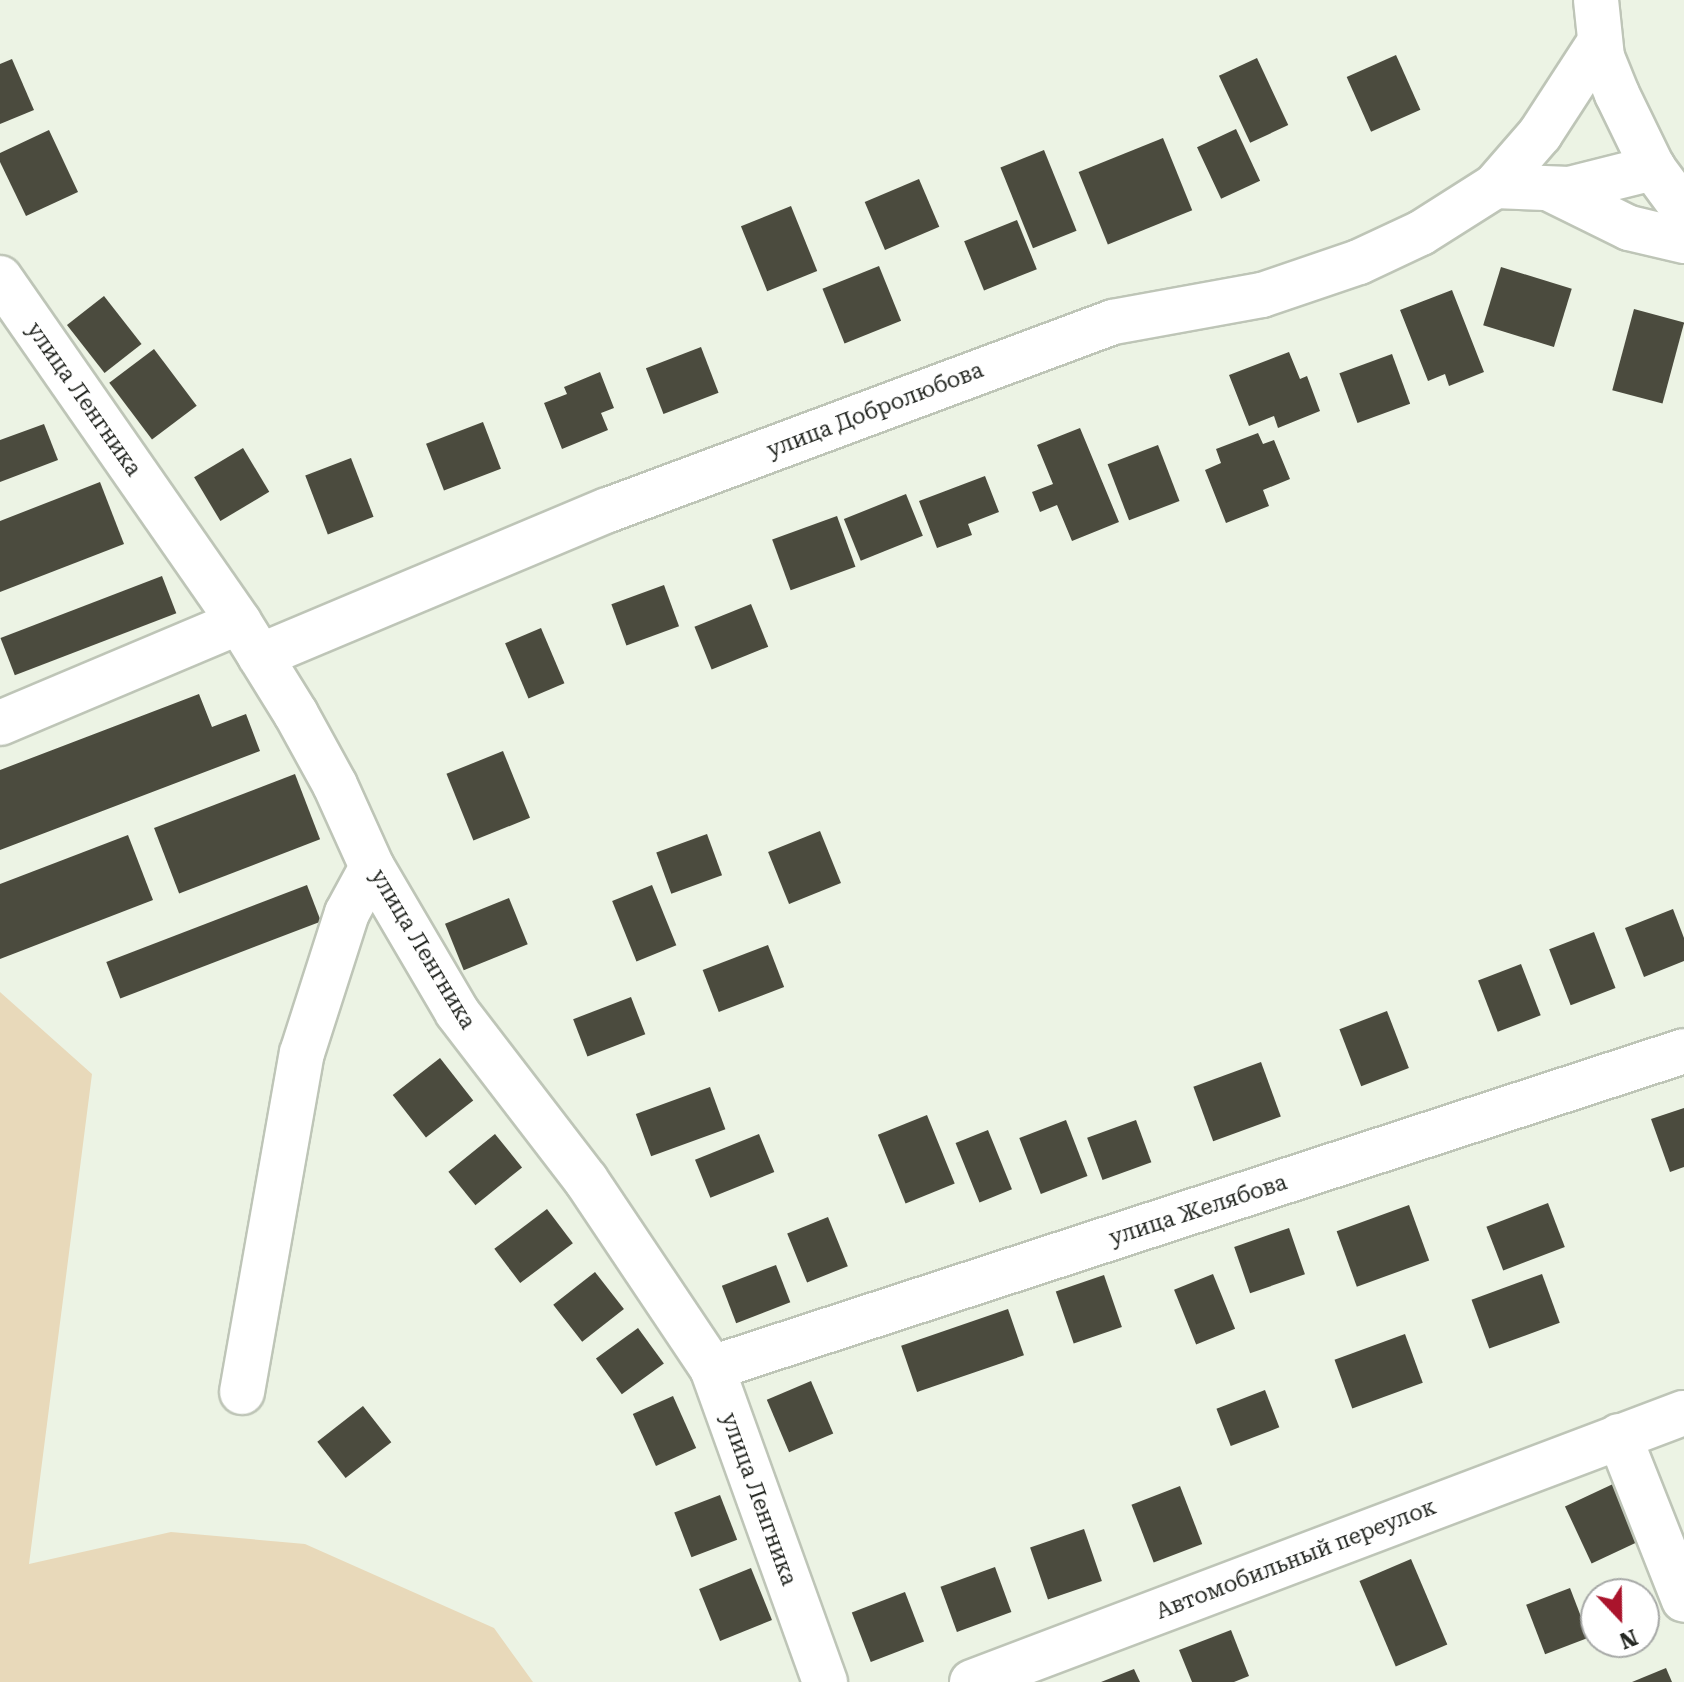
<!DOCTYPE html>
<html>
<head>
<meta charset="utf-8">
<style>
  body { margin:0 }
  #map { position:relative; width:1684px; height:1682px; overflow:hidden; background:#ecf3e4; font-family:"Roboto Serif",serif }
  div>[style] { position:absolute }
  .green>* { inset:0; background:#e8d9ba }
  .building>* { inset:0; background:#4b4b3e; transform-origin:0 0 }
  .roads { filter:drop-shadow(2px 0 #bec5b7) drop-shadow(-2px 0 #bec5b7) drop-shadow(0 2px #bec5b7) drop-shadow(0 -2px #bec5b7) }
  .minor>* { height:44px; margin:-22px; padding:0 22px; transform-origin:22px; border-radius:22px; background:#fff }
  span { translate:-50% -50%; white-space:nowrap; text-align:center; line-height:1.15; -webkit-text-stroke:8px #fff; paint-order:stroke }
  .street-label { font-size:22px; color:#242722 }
  .north { position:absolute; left:1580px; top:1578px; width:80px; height:80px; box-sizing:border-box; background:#fff; border:2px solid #a7a9a7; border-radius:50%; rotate:158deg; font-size:22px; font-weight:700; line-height:32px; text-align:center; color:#242722 }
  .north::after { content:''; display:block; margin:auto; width:28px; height:36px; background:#aa142c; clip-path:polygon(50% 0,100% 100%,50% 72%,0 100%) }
</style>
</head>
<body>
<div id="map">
  <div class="green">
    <i style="clip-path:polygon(0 992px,92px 1074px,29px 1564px,171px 1532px,305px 1544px,494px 1628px,533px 1682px,0 1682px)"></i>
  </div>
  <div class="building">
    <i style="left:1396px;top:55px;width:60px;height:54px;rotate:66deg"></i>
    <i style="left:1257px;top:58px;width:74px;height:42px;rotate:65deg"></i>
    <i style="clip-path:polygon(12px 59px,34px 110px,0 124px,0 64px)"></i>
    <i style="left:1236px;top:129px;width:57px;height:43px;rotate:65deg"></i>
    <i style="clip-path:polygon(49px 130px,78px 192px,26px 216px,0 162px,0 153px)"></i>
    <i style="left:1163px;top:138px;width:78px;height:91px;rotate:68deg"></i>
    <i style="left:1044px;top:150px;width:87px;height:47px;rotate:68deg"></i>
    <i style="left:919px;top:179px;width:52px;height:59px;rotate:67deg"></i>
    <i style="left:791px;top:206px;width:70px;height:54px;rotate:68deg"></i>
    <i style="left:1017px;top:220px;width:53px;height:57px;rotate:68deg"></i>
    <i style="left:879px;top:266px;width:59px;height:61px;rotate:68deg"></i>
    <i style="left:1501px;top:267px;width:74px;height:61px;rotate:17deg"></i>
    <i style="clip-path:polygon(1452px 290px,1484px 372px,1449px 386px,1445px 374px,1428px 381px,1400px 310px)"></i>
    <i style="left:104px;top:296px;width:61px;height:47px;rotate:52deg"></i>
    <i style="left:1634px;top:309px;width:52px;height:84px;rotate:15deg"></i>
    <i style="left:701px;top:347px;width:49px;height:59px;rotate:69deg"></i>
    <i style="left:154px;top:349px;width:71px;height:56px;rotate:53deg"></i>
    <i style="clip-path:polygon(1289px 352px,1300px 379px,1307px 376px,1320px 411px,1278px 428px,1274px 416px,1249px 426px,1229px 375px)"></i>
    <i style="left:1392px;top:354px;width:53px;height:56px;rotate:70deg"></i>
    <i style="clip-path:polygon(600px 372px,614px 408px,601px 413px,608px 430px,562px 449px,544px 403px,567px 394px,564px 387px)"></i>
    <i style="left:483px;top:422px;width:50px;height:61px;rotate:69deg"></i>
    <i style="clip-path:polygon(44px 424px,58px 460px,0 482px,0 440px)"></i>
    <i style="clip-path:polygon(1080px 428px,1119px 522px,1072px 541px,1057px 505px,1040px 512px,1032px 492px,1053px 484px,1037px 445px)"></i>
    <i style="clip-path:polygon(1258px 433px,1263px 444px,1274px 440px,1290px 479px,1263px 490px,1269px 506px,1226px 523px,1205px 470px,1221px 463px,1216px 449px)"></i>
    <i style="left:1158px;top:445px;width:60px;height:54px;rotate:69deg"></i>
    <i style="left:243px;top:448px;width:51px;height:57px;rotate:59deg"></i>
    <i style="left:351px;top:458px;width:63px;height:49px;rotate:69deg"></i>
    <i style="clip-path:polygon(985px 476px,999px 512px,968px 524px,972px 535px,937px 548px,919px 501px)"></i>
    <i style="clip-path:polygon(100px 482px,124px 544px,0 592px,0 521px)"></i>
    <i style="left:906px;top:494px;width:45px;height:67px;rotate:68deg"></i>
    <i style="left:837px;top:516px;width:54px;height:69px;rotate:70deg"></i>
    <i style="left:162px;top:576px;width:40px;height:173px;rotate:69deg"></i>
    <i style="left:664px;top:585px;width:44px;height:56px;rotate:70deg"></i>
    <i style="left:751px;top:604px;width:46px;height:61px;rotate:68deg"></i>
    <i style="left:541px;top:628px;width:60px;height:39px;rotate:67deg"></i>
    <i style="clip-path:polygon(199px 694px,212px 727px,246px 714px,260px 751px,0 850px,0 770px)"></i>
    <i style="left:503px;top:751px;width:72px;height:61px;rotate:68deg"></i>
    <i style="left:295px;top:774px;width:70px;height:151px;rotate:69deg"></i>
    <i style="left:820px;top:831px;width:56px;height:56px;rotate:68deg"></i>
    <i style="left:707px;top:834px;width:44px;height:54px;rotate:70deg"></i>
    <i style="clip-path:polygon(128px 835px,153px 900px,0 959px,0 884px)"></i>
    <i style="left:307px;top:885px;width:39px;height:215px;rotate:69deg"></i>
    <i style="left:652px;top:885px;width:65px;height:43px;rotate:68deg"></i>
    <i style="left:509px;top:898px;width:50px;height:69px;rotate:68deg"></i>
    <i style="clip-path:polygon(1673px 909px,1684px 938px,1684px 961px,1644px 977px,1625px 928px)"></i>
    <i style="left:1594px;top:932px;width:60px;height:48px;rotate:69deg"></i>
    <i style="left:768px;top:945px;width:45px;height:70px;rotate:69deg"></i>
    <i style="left:1521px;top:964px;width:55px;height:46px;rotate:69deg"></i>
    <i style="left:631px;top:997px;width:40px;height:62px;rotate:69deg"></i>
    <i style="left:1387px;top:1011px;width:61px;height:51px;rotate:69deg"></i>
    <i style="left:440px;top:1058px;width:54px;height:60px;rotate:52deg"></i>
    <i style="left:1261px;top:1062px;width:58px;height:72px;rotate:70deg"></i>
    <i style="left:710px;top:1087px;width:45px;height:79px;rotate:70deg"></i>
    <i style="clip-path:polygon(1684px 1108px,1684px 1167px,1670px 1172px,1651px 1119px)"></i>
    <i style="left:927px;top:1115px;width:74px;height:53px;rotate:68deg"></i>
    <i style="left:1066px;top:1120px;width:60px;height:50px;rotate:69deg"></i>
    <i style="left:1136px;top:1120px;width:45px;height:52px;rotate:70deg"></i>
    <i style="left:988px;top:1130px;width:64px;height:35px;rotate:68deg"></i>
    <i style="left:495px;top:1134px;width:43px;height:60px;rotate:51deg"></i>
    <i style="left:759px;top:1134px;width:41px;height:69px;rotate:68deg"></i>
    <i style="left:1548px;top:1203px;width:47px;height:66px;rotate:69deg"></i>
    <i style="left:1409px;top:1205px;width:59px;height:77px;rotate:70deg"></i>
    <i style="left:547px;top:1209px;width:43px;height:66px;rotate:53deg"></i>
    <i style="left:828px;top:1217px;width:53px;height:44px;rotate:68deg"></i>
    <i style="left:1289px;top:1228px;width:49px;height:58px;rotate:71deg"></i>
    <i style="left:776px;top:1265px;width:40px;height:58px;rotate:69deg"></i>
    <i style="left:595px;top:1272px;width:47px;height:53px;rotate:52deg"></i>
    <i style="left:1213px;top:1274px;width:59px;height:42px;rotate:68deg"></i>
    <i style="left:1542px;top:1274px;width:52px;height:75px;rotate:70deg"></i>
    <i style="left:1104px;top:1275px;width:55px;height:51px;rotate:71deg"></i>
    <i style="left:1008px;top:1309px;width:49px;height:113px;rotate:71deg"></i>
    <i style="left:638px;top:1328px;width:44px;height:52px;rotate:54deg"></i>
    <i style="left:1405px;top:1334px;width:52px;height:75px;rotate:70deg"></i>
    <i style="left:811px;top:1381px;width:57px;height:48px;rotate:67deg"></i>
    <i style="left:1265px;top:1390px;width:40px;height:52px;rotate:69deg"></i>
    <i style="left:673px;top:1396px;width:57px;height:44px;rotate:66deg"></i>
    <i style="left:363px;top:1406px;width:46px;height:58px;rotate:52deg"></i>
    <i style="left:1613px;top:1484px;width:63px;height:53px;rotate:65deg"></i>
    <i style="left:1180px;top:1486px;width:62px;height:52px;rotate:69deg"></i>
    <i style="left:720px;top:1495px;width:48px;height:49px;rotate:69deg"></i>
    <i style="left:1084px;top:1529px;width:55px;height:57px;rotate:71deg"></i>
    <i style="left:1411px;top:1559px;width:93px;height:56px;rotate:67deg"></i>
    <i style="left:995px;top:1567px;width:48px;height:58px;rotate:70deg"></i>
    <i style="left:751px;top:1568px;width:56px;height:56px;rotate:68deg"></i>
    <i style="left:1570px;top:1588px;width:53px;height:47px;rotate:69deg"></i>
    <i style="left:905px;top:1592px;width:53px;height:57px;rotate:69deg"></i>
    <i style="clip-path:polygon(1231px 1630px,1249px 1676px,1234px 1682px,1192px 1682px,1179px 1650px)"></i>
    <i style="clip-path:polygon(1666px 1668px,1672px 1682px,1632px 1682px)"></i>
    <i style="clip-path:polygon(1134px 1669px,1140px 1682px,1101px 1682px)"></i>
  </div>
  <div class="roads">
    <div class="minor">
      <i style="left:1596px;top:0;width:57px;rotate:84deg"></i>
      <i style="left:1602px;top:57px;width:40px;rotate:68deg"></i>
      <i style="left:1617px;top:94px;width:82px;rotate:64.1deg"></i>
      <i style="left:1653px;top:168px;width:52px;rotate:53.6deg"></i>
      <i style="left:1495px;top:186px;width:74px;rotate:2.3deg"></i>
      <i style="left:1569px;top:189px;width:87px;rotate:-14deg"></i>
      <i style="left:1552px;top:190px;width:86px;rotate:26.3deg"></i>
      <i style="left:1629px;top:228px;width:57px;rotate:13.3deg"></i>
      <i style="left:0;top:278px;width:419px;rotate:55.2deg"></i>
      <i style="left:239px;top:622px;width:108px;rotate:58.2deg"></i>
      <i style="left:296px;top:714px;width:81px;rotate:61.2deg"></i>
      <i style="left:335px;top:785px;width:90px;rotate:65.7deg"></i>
      <i style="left:372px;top:867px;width:168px;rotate:59.6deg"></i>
      <i style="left:457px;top:1012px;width:212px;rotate:52.5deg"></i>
      <i style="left:586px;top:1180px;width:226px;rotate:56.2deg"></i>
      <i style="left:712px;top:1368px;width:334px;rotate:70.2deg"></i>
      <i style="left:260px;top:656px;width:377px;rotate:-22.8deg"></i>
      <i style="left:608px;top:510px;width:539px;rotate:-20.42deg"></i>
      <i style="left:1113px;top:322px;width:151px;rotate:-10.3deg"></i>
      <i style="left:1262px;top:295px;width:102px;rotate:-18.8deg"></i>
      <i style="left:1359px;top:262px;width:68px;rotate:-25.1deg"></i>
      <i style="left:1421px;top:233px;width:88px;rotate:-32.4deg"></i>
      <i style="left:1495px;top:186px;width:69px;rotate:-49.1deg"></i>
      <i style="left:1540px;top:134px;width:108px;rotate:-57deg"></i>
      <i style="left:0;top:723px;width:259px;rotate:-22.9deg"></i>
      <i style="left:712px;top:1368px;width:1022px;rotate:-18.06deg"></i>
      <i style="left:242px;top:1392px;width:344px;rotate:-80deg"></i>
      <i style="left:302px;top:1053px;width:147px;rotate:-72.2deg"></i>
      <i style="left:347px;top:913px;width:52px;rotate:-61.5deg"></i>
      <i style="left:1619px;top:1436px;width:176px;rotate:68.4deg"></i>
      <i style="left:972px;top:1682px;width:760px;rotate:-20.72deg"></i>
    </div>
  </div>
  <div class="street-label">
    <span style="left:84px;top:399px;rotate:55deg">улица Ленгника</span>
    <span style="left:875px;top:410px;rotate:-21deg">улица Добролюбова</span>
    <span style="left:423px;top:949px;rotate:59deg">улица Ленгника</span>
    <span style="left:1198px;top:1210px;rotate:-18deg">улица Желябова</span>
    <span style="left:759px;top:1499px;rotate:70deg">улица Ленгника</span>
    <span style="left:1296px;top:1559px;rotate:-21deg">Автомобильный переулок</span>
  </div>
  <div class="north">N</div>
</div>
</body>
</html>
